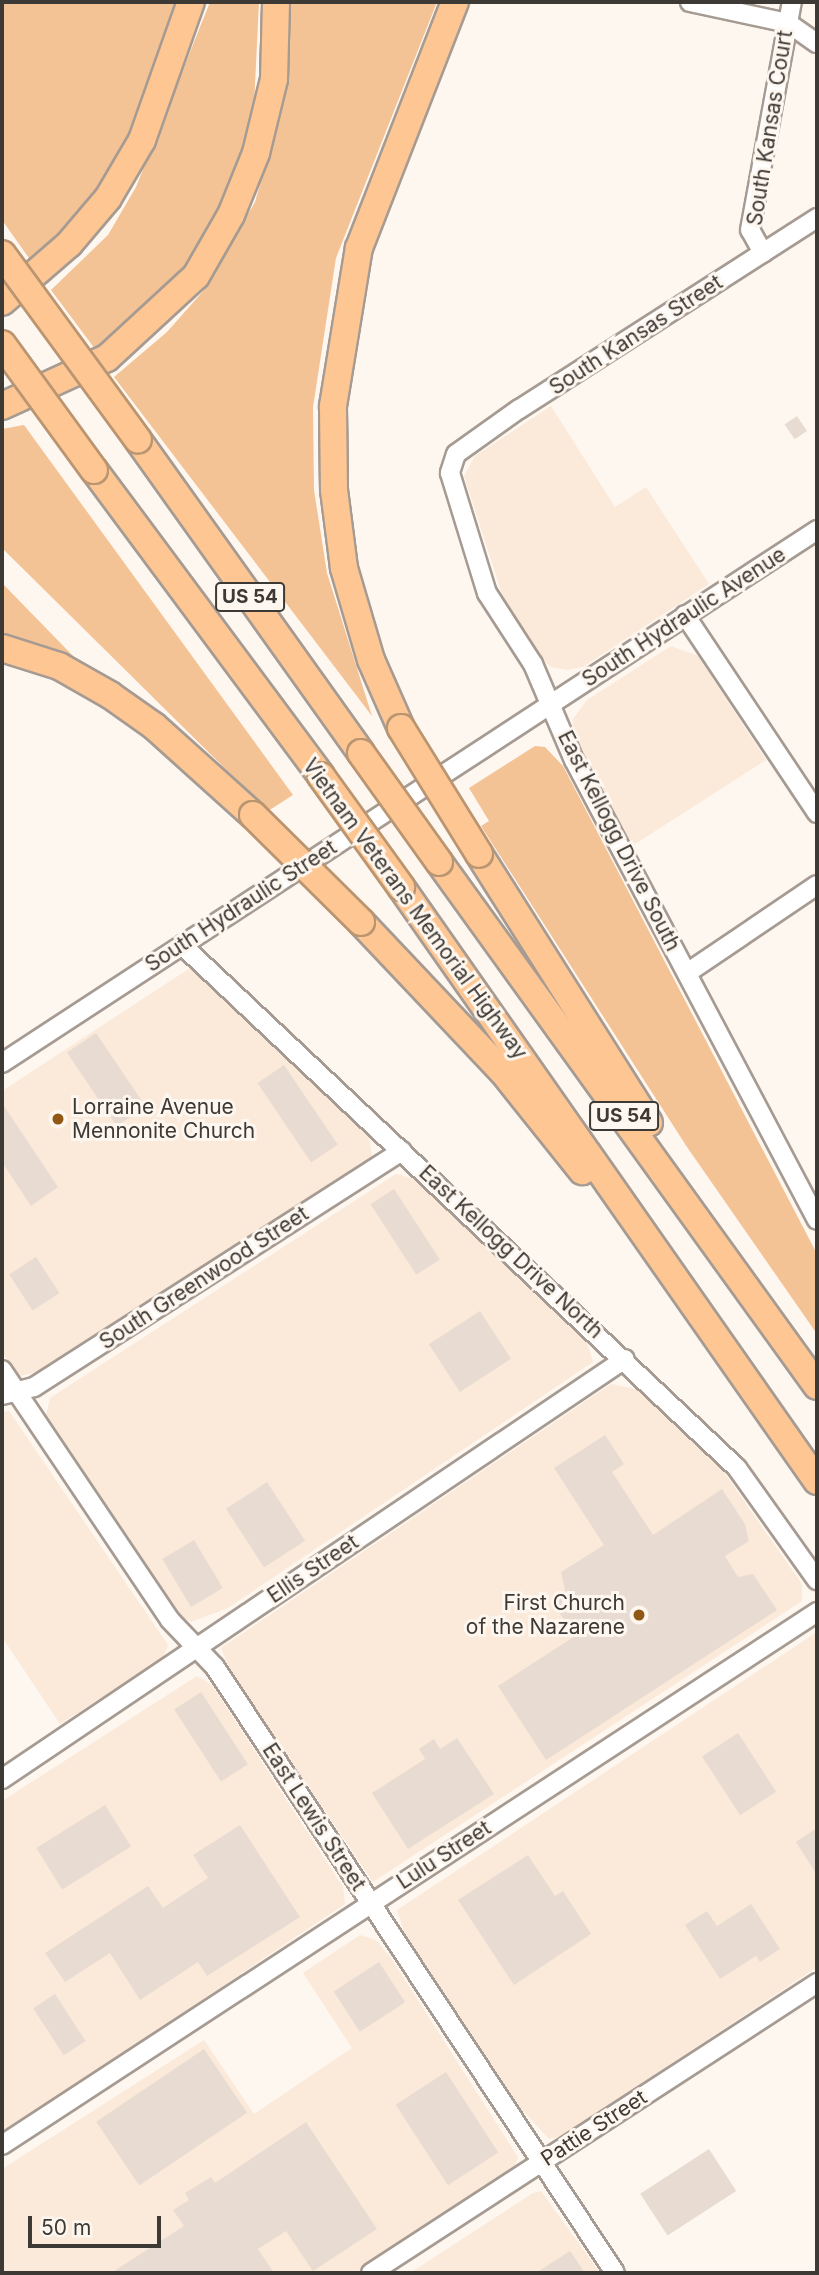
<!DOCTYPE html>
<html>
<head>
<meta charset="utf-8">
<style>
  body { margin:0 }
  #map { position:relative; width:819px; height:2275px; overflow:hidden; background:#fef7f0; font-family:Inter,sans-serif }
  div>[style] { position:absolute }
  .built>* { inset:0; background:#fbe9d9 }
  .green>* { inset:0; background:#f3c295 }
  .building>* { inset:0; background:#e8dcd2; transform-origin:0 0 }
  .roads { filter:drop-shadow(2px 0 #a69b92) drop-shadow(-2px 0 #a69b92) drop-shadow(0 2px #a69b92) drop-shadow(0 -2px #a69b92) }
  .minor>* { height:18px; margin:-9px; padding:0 9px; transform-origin:9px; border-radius:9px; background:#fff }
  .highway>* { height:26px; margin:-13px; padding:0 13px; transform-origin:13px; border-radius:13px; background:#fec692 }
  .bridges { filter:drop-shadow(2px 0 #ba9571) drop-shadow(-2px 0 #ba9571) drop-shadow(0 2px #ba9571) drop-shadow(0 -2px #ba9571) }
  .highway-bridge>* { height:26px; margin:-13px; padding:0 13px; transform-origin:13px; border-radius:13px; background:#fec692 }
  .dots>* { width:19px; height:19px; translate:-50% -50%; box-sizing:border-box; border:4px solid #fef7f0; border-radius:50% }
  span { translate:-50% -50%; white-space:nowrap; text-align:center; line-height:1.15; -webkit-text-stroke:6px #fef7f0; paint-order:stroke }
  .shield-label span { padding:2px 5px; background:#fef7f0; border:2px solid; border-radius:5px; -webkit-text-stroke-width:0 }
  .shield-label { font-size:19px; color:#3d3934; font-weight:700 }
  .street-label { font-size:21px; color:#3d3934 }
  .poi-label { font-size:21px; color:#3d3934 }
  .left { translate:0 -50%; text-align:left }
  .right { translate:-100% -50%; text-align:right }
  .frame { position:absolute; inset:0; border:4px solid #3d3934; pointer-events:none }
  .scale { position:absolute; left:28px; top:2216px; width:133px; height:32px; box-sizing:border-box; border:4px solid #3d3934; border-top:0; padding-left:9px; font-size:21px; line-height:24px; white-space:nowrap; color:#3d3934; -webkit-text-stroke:5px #fef7f0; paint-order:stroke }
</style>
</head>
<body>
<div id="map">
  <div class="built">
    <i style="clip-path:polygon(551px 406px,615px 507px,646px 487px,709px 584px,583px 667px,567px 670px,551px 667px,539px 656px,502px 594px,464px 476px,475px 456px)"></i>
    <i style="clip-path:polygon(671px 646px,698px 656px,766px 760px,632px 846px,572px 730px,573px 719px,587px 700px)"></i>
    <i style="clip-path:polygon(190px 968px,369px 1136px,372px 1157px,50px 1370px,19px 1376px,2px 1352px,2px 1091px)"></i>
    <i style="clip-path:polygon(396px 1174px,412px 1178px,586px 1339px,593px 1362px,228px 1608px,191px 1622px,176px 1613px,46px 1416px,50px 1398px)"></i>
    <i style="clip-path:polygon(611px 1384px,640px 1390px,721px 1468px,802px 1584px,802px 1601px,373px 1882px,231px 1672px,221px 1648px)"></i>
    <i style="clip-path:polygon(9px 1411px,168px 1645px,163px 1658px,60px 1724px,2px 1637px,2px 1412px)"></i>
    <i style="clip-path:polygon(817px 1632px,817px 1967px,562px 2136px,549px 2139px,513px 2100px,406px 1938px,397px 1910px)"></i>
    <i style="clip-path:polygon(197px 1676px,212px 1685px,343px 1887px,345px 1904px,2px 2134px,2px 1801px)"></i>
    <i style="clip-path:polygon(360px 1935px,376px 1940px,391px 1958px,518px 2157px,513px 2170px,355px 2273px,2px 2273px,2px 2169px,204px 2040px,254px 2114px,352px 2048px,303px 1973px)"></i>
    <i style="clip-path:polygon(541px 2191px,600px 2273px,410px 2273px,533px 2193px)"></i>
  </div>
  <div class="green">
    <i style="clip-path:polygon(2px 2px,181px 2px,127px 147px,95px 200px,36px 268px,2px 220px)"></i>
    <i style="clip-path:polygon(210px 2px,259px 2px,253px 126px,213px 229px,175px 281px,98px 353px,51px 290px,108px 235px,136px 187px)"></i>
    <i style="clip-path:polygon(283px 2px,437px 2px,336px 258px,313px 407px,314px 490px,327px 573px,372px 716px,114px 377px,167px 332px,205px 289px,255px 202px,281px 113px,287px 63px)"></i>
    <i style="clip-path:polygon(24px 425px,293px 795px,268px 811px,2px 548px,2px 429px)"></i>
    <i style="clip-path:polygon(2px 583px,76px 659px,71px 666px,2px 641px)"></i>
    <i style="clip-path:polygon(535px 746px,545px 747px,563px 766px,817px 1254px,817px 1334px,687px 1147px,481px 826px,489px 821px,469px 788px)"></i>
  </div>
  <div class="building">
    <i style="left:797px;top:416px;width:18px;height:15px;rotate:56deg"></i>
    <i style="left:96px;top:1033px;width:89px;height:35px;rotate:56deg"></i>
    <i style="left:284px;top:1065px;width:96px;height:32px;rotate:56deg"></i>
    <i style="clip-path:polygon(2px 1103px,58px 1187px,31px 1206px,2px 1162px)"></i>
    <i style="left:394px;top:1189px;width:84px;height:28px;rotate:57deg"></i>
    <i style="left:36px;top:1257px;width:43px;height:32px;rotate:57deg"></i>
    <i style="left:480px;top:1311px;width:57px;height:61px;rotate:57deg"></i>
    <i style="clip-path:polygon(605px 1435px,624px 1464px,612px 1472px,653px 1535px,722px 1489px,745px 1524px,749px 1541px,725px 1556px,738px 1577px,753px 1574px,777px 1610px,546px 1760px,498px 1686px,575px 1636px,553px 1603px,566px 1595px,561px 1572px,604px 1545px,554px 1468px)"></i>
    <i style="left:267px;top:1482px;width:70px;height:49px;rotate:57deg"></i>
    <i style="left:194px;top:1540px;width:56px;height:37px;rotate:59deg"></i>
    <i style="left:201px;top:1692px;width:86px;height:32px;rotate:57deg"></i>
    <i style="left:738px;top:1733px;width:70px;height:43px;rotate:57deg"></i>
    <i style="clip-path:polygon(457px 1738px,494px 1794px,408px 1849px,372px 1793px,425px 1759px,419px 1749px,434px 1739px,440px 1749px)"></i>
    <i style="left:105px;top:1805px;width:49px;height:81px;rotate:58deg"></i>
    <i style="clip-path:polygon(240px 1825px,300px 1917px,207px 1976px,198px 1962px,140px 2000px,110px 1953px,65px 1982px,45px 1953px,148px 1886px,163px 1908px,208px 1878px,193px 1855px)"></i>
    <i style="clip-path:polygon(817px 1828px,817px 1875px,796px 1842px)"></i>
    <i style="clip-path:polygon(528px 1855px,555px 1896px,563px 1891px,591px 1934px,514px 1985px,458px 1900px)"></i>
    <i style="clip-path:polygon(751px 1904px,780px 1949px,760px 1962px,756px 1956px,720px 1979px,685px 1925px,707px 1911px,717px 1926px)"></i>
    <i style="left:379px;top:1962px;width:48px;height:54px;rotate:57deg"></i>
    <i style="left:55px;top:1994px;width:56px;height:26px;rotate:57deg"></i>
    <i style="left:204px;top:2049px;width:77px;height:130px;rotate:56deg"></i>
    <i style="left:446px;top:2072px;width:96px;height:60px;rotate:57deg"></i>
    <i style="clip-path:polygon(306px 2122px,377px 2229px,313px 2271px,286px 2231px,258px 2249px,274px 2273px,111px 2273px,184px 2226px,173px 2210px,189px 2200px,185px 2193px,211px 2177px,215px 2183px)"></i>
    <i style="left:709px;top:2149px;width:50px;height:82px;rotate:57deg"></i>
    <i style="clip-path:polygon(570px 2251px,585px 2273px,536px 2273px)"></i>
  </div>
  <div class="roads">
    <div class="minor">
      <i style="left:690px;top:2px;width:100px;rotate:12.1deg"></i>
      <i style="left:788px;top:23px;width:35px;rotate:35deg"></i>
      <i style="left:817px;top:218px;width:354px;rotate:147.3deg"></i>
      <i style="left:519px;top:409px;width:77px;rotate:144.5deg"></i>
      <i style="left:456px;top:454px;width:20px;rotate:108deg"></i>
      <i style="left:450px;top:473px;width:126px;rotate:72.9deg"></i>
      <i style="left:487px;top:593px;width:85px;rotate:57.1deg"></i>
      <i style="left:533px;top:664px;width:104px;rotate:66.9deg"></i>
      <i style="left:574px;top:760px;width:520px;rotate:62.15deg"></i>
      <i style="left:763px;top:253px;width:26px;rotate:-119deg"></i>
      <i style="left:750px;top:230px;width:232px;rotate:-79.6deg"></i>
      <i style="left:685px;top:615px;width:238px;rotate:56.3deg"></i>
      <i style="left:182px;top:945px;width:763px;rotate:43.3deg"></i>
      <i style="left:737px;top:1468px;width:138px;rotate:54.5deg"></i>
      <i style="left:687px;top:973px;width:157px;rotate:-34.1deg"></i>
      <i style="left:2px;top:1063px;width:974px;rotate:-33.18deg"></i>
      <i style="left:2px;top:1370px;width:301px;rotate:56.1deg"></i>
      <i style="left:170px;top:1620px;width:65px;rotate:46.2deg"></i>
      <i style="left:215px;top:1667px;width:726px;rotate:56.57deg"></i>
      <i style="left:2px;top:1395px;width:33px;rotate:-14deg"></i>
      <i style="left:34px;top:1387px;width:437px;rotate:-32.7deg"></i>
      <i style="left:2px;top:1779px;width:751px;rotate:-33.99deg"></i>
      <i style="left:2px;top:2145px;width:974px;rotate:-33.18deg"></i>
      <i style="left:371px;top:2273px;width:532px;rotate:-33.03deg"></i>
    </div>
    <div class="highway">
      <i style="left:2px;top:302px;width:89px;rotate:-40.9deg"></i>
      <i style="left:69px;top:244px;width:60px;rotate:-49.7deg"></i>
      <i style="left:108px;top:198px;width:67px;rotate:-59.6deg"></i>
      <i style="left:142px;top:140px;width:146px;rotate:-70.5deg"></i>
      <i style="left:2px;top:406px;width:115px;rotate:-24.6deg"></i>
      <i style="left:107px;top:358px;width:121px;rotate:-42.7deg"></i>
      <i style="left:196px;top:276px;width:70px;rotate:-60.2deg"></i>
      <i style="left:231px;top:215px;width:67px;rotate:-68deg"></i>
      <i style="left:256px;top:153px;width:76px;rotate:-76.3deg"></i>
      <i style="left:274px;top:79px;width:77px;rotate:-88.5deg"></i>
      <i style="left:138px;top:440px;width:384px;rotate:54.5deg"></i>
      <i style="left:94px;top:470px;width:381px;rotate:53.4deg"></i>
      <i style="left:2px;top:648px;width:60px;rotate:17.5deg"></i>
      <i style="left:59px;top:666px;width:59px;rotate:29.6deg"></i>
      <i style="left:110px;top:695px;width:54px;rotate:35.2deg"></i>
      <i style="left:154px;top:726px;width:133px;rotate:42deg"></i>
      <i style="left:401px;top:728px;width:74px;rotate:-113.8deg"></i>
      <i style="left:371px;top:660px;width:96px;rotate:-106.4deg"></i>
      <i style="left:344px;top:568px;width:79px;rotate:-97.3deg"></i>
      <i style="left:334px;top:490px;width:84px;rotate:-90.7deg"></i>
      <i style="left:333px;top:406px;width:160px;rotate:-80.7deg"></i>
      <i style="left:359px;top:248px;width:264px;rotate:-68.7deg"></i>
      <i style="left:479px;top:854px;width:318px;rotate:57.7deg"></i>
      <i style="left:439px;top:862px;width:646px;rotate:54.19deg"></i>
      <i style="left:401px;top:887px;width:725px;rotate:55deg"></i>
      <i style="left:361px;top:922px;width:207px;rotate:46.6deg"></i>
      <i style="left:503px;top:1072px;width:127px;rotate:51.4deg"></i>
    </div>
  </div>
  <div class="bridges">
    <div class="highway-bridge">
      <i style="left:2px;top:254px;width:230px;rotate:53.8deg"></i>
      <i style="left:2px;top:344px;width:156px;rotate:53.9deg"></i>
      <i style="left:401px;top:728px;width:148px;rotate:58.2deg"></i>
      <i style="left:361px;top:753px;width:134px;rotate:54.4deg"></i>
      <i style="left:321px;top:776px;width:137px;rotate:54.2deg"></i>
      <i style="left:253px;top:815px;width:152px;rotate:44.7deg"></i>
    </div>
  </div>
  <div class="dots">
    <i style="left:58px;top:1119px;background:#915714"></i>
    <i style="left:639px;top:1615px;background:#915714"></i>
  </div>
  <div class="shield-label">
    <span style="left:250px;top:597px">US 54</span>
    <span style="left:624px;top:1116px">US 54</span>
  </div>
  <div class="street-label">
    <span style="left:770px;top:128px;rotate:-81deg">South Kansas Court</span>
    <span style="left:636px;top:335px;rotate:-33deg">South Kansas Street</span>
    <span style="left:684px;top:617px;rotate:-33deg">South Hydraulic Avenue</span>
    <span style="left:619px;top:841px;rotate:63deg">East Kellogg Drive South</span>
    <span style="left:241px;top:906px;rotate:-33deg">South Hydraulic Street</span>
    <span style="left:415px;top:909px;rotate:54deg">Vietnam Veterans Memorial Highway</span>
    <span style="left:511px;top:1252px;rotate:43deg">East Kellogg Drive North</span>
    <span style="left:204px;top:1278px;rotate:-33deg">South Greenwood Street</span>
    <span style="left:313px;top:1569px;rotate:-34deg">Ellis Street</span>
    <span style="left:314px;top:1817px;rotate:57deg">East Lewis Street</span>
    <span style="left:444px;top:1855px;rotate:-33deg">Lulu Street</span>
    <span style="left:594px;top:2128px;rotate:-33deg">Pattie Street</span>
  </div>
  <div class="poi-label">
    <span class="left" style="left:72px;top:1119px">Lorraine Avenue<br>Mennonite Church</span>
    <span class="right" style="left:625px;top:1615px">First Church<br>of the Nazarene</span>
  </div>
  <div class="frame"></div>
  <div class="scale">50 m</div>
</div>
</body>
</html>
